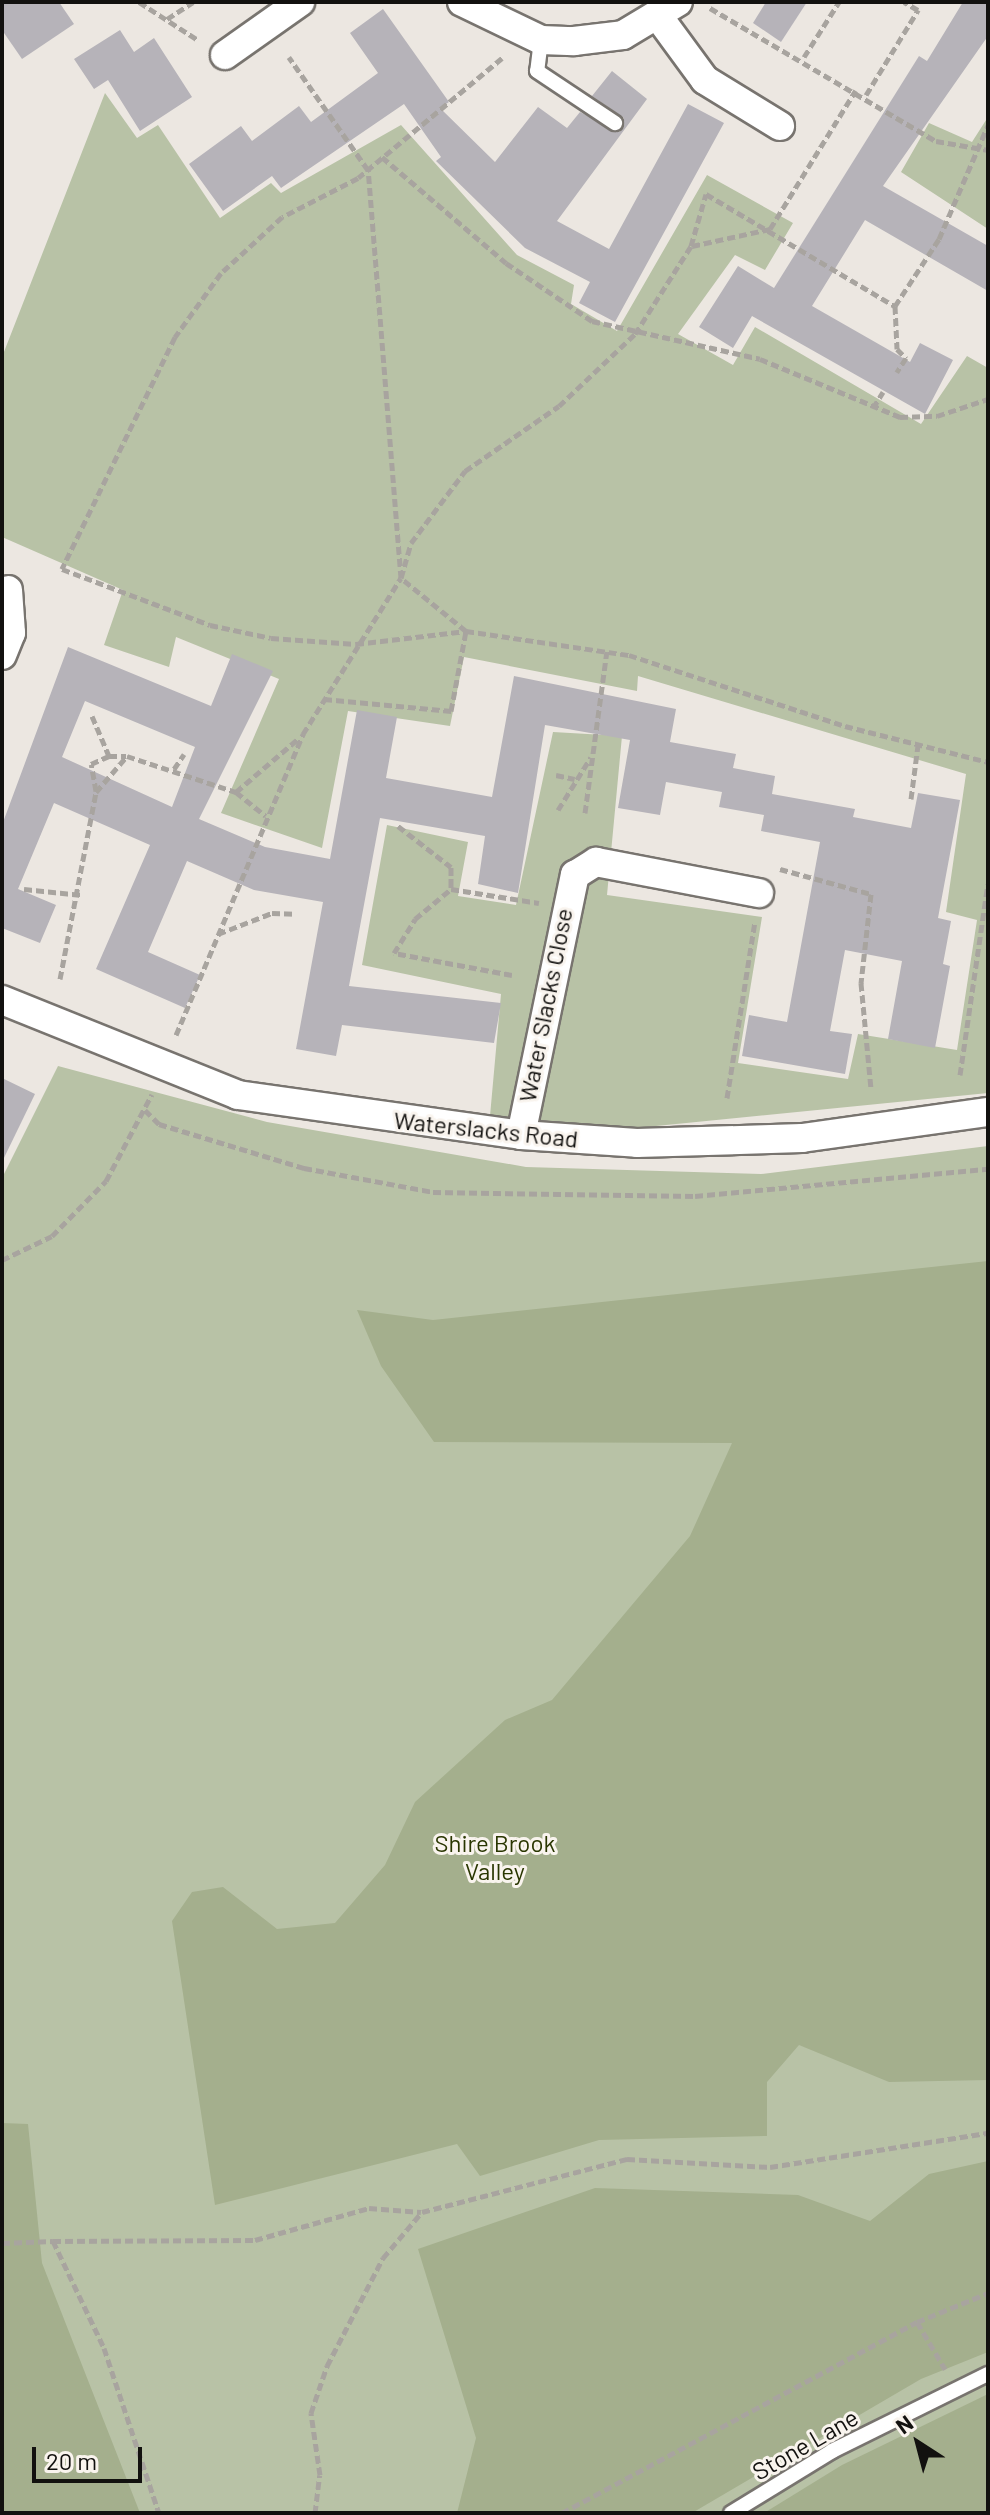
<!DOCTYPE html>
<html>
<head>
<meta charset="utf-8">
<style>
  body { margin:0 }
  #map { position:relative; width:990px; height:2515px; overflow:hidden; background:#ece7e1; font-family:Barlow,sans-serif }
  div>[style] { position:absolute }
  .green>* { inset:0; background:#b8c2a6 }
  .forest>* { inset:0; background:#a4af8d }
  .building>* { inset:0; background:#b6b3b9 }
  .path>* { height:5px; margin-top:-2.5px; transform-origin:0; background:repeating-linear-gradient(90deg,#a8a49f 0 8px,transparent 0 12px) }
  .roads { filter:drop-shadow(2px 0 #78746f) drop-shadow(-2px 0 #78746f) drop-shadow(0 2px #78746f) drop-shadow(0 -2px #78746f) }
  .service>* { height:14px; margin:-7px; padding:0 7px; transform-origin:7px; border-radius:7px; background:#fff }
  .minor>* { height:28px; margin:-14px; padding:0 14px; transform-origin:14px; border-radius:14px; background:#fff }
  span { translate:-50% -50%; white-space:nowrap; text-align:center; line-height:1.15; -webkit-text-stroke:6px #f9f4ee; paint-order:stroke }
  .street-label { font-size:24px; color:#12110f }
  .park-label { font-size:24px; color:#293600 }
  .frame { position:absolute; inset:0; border:4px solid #12110f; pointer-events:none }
  .north { position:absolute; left:878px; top:2403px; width:80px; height:80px; -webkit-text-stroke:6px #f9f4ee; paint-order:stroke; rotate:324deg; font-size:22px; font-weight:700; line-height:32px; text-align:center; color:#12110f }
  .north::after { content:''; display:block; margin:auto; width:28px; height:36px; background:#12110f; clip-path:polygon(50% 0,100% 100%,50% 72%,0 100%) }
  .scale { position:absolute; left:32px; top:2447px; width:110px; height:36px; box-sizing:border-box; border:4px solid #12110f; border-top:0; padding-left:10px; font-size:24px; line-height:28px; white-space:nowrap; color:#12110f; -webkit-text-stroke:6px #f9f4ee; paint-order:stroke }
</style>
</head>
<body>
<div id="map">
  <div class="green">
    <i style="clip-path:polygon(105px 93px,137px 138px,158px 125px,220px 218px,271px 183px,281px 193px,401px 125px,517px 255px,574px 285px,571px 304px,617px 331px,707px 175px,793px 223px,765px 270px,735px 255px,678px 334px,733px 365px,755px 327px,921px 424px,967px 356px,988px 368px,988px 1093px,636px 1128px,490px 1116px,501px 994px,362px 965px,387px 825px,468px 842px,458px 896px,516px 905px,553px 732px,622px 736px,607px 895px,762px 917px,738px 1063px,848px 1079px,858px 1034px,957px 1050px,977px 920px,946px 912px,966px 774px,638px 676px,637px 691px,464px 657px,450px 726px,348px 711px,322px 848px,221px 813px,279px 679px,176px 637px,169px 667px,104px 645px,123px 590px,2px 537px,2px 357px)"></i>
    <i style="clip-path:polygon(988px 117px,988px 229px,901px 172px,929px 123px,972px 142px)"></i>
    <i style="clip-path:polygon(58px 1066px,267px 1122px,526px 1167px,761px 1174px,988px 1146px,988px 2513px,2px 2513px,2px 1178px)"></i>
  </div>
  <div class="forest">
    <i style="clip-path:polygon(988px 1261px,988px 2080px,889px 2082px,799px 2045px,767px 2082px,767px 2136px,599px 2140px,480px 2176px,457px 2144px,215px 2205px,172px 1921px,192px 1892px,223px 1887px,277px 1929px,335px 1923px,385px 1865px,415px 1802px,505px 1720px,552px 1700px,690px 1536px,732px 1443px,434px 1442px,381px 1366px,357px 1310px,433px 1320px)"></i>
    <i style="clip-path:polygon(2px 2123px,28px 2124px,42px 2263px,140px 2513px,2px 2513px)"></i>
    <i style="clip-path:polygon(988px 2161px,988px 2352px,921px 2379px,692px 2513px,457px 2513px,476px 2438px,418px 2249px,595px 2188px,798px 2195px,870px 2221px,929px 2174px)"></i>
    <i style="clip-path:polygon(988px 2394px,988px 2513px,764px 2513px,842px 2465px)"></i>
  </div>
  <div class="building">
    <i style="clip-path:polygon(2px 2px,59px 2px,74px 24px,22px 59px,2px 30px)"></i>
    <i style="clip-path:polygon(766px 2px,807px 2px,781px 42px,753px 23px)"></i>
    <i style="clip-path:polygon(963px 2px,988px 2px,988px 36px,883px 186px,988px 246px,988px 291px,865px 220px,812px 306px,910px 362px,920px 343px,953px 360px,925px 414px,752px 316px,733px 348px,699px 327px,738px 266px,774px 288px,919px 56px,927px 61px)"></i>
    <i style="clip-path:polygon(383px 9px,449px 102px,440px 108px,495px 162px,538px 107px,567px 128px,580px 112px,620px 132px,624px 118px,592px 96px,612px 71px,647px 99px,557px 221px,609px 249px,688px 104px,724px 123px,615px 322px,579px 303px,590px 282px,525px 248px,436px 161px,441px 157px,404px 104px,281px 188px,272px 176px,223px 211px,189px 164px,241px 126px,252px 141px,299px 106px,311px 122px,378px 73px,350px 33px)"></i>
    <i style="clip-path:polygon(120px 30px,134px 52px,154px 38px,192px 97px,140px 131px,108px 80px,94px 89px,74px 59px)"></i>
    <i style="clip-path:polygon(evenodd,68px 647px,211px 706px,232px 654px,273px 671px,199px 819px,265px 847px,330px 859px,357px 710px,397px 717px,386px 778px,492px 797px,514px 676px,676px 709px,670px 742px,736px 754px,733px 768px,775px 776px,772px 794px,855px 809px,853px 817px,911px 828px,918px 793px,960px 800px,938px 918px,951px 921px,943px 964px,950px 966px,935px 1048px,888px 1039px,902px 961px,845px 950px,830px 1031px,852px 1034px,845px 1074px,742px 1056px,749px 1015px,787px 1022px,820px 842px,761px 831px,764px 815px,719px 807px,722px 792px,666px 782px,660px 815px,618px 808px,630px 740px,545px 725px,518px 893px,478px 884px,485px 836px,380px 818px,349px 986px,501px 1003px,494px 1043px,342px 1025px,336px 1056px,296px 1049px,323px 902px,254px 890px,187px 861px,148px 952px,200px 975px,185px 1008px,96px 969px,150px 845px,54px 803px,18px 889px,56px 905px,40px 943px,2px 928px,2px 825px,68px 647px,85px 701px,195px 747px,172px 807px,62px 757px,85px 701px)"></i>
    <i style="clip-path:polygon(2px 1078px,35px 1094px,2px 1162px)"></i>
  </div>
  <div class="path">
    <i style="left:139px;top:2px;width:70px;rotate:32.8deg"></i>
    <i style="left:710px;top:8px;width:262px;rotate:30.5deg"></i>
    <i style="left:936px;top:141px;width:53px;rotate:9.8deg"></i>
    <i style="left:167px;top:19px;width:31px;rotate:-33deg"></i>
    <i style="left:804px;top:57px;width:65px;rotate:-57.5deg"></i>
    <i style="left:502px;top:58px;width:187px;rotate:140.2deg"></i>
    <i style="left:358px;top:178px;width:85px;rotate:152.8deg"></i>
    <i style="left:282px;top:217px;width:83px;rotate:137.4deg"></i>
    <i style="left:221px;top:273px;width:79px;rotate:125.7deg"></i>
    <i style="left:175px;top:337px;width:258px;rotate:116deg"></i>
    <i style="left:62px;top:569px;width:158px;rotate:20.7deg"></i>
    <i style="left:210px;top:625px;width:62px;rotate:12deg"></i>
    <i style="left:271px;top:638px;width:85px;rotate:4deg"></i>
    <i style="left:356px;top:644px;width:111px;rotate:-6.7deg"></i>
    <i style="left:466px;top:631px;width:165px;rotate:8.4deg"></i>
    <i style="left:629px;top:655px;width:227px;rotate:18.2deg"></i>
    <i style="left:845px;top:726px;width:147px;rotate:14.1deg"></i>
    <i style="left:866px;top:95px;width:100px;rotate:-58.5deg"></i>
    <i style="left:918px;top:10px;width:16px;rotate:-150deg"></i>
    <i style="left:382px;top:157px;width:163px;rotate:40.5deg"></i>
    <i style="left:506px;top:263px;width:104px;rotate:34deg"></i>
    <i style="left:592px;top:321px;width:172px;rotate:12.7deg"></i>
    <i style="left:760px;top:359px;width:152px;rotate:22.5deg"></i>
    <i style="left:900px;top:417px;width:37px;rotate:-2deg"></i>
    <i style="left:937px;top:416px;width:54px;rotate:-18.4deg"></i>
    <i style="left:692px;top:246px;width:80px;rotate:-12.3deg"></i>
    <i style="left:770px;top:229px;width:163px;rotate:-58.3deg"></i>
    <i style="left:895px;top:306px;width:80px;rotate:-56.7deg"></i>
    <i style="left:939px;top:239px;width:124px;rotate:-66.7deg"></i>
    <i style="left:873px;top:408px;width:19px;rotate:-58deg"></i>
    <i style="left:324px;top:699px;width:128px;rotate:5.4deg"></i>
    <i style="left:451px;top:711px;width:81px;rotate:-79.4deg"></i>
    <i style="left:466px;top:631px;width:84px;rotate:-140.8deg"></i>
    <i style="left:401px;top:578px;width:36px;rotate:-74deg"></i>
    <i style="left:411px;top:543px;width:90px;rotate:-53.1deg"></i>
    <i style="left:465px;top:471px;width:114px;rotate:-34.7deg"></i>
    <i style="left:559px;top:406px;width:105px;rotate:-43.5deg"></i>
    <i style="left:635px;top:334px;width:104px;rotate:-57.5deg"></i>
    <i style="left:691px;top:246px;width:54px;rotate:-73.9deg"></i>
    <i style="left:706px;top:194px;width:220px;rotate:30.7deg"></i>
    <i style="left:895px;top:306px;width:43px;rotate:87.3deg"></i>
    <i style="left:897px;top:349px;width:13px;rotate:45deg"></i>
    <i style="left:906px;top:358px;width:17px;rotate:123deg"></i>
    <i style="left:92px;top:716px;width:43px;rotate:67deg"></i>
    <i style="left:109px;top:756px;width:17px"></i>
    <i style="left:174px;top:769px;width:18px;rotate:-56deg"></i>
    <i style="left:556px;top:775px;width:19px;rotate:12deg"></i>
    <i style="left:96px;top:791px;width:27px;rotate:-100deg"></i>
    <i style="left:91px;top:764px;width:20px;rotate:-24deg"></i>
    <i style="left:236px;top:792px;width:83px;rotate:-40.6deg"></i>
    <i style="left:911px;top:799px;width:54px;rotate:-82.6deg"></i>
    <i style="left:558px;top:810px;width:62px;rotate:-58.1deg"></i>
    <i style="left:585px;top:813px;width:163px;rotate:-82.3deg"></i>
    <i style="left:398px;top:826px;width:67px;rotate:37.7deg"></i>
    <i style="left:451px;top:867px;width:22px;rotate:90deg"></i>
    <i style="left:780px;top:869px;width:94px;rotate:15.4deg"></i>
    <i style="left:871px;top:894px;width:90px;rotate:96.4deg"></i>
    <i style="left:861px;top:983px;width:105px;rotate:84.6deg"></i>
    <i style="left:24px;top:889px;width:58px;rotate:5.9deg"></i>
    <i style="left:218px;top:934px;width:58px;rotate:-21.3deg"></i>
    <i style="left:272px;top:913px;width:23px;rotate:2deg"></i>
    <i style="left:512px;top:975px;width:120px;rotate:-169.4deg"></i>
    <i style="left:394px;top:953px;width:40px;rotate:-58deg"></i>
    <i style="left:415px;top:919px;width:47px;rotate:-39.8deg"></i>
    <i style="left:451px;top:889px;width:89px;rotate:9deg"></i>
    <i style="left:60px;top:979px;width:190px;rotate:-79.1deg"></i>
    <i style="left:96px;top:792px;width:48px;rotate:-49.3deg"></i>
    <i style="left:127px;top:756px;width:115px;rotate:18.3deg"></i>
    <i style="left:236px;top:792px;width:38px;rotate:39deg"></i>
    <i style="left:176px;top:1035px;width:327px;rotate:-67.1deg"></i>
    <i style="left:303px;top:734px;width:184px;rotate:-57.9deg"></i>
    <i style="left:401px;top:578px;width:409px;rotate:-94.6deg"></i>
    <i style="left:368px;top:170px;width:138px;rotate:-125deg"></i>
    <i style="left:960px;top:1075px;width:193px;rotate:-81.7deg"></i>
    <i style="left:727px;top:1098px;width:178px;rotate:-81deg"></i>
    <i style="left:145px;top:1110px;width:20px;rotate:45deg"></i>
    <i style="left:159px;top:1124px;width:152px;rotate:16.9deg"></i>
    <i style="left:304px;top:1168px;width:131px;rotate:10.5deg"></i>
    <i style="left:433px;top:1192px;width:262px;rotate:0.9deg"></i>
    <i style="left:695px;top:1196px;width:294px;rotate:-5.3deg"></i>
    <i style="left:2px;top:1260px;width:55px;rotate:-25.6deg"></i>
    <i style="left:52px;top:1236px;width:77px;rotate:-45.5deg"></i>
    <i style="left:106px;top:1181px;width:98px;rotate:-62.1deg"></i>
    <i style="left:53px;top:2241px;width:202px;rotate:-0.3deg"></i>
    <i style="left:255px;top:2240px;width:118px;rotate:-15.7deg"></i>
    <i style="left:369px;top:2208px;width:52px;rotate:4.4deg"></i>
    <i style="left:2px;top:2243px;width:51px;rotate:-2.2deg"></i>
    <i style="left:53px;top:2241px;width:119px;rotate:64.5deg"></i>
    <i style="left:104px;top:2348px;width:174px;rotate:71.6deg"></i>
    <i style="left:917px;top:2322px;width:55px;rotate:59.2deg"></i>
    <i style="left:315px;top:2513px;width:38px;rotate:-83deg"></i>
    <i style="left:320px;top:2475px;width:63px;rotate:-98.3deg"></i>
    <i style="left:311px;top:2413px;width:50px;rotate:-71.2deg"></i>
    <i style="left:327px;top:2366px;width:122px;rotate:-62.6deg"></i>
    <i style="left:383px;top:2258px;width:60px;rotate:-49.7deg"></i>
    <i style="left:422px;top:2212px;width:212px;rotate:-14.5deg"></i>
    <i style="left:627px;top:2159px;width:143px;rotate:3.2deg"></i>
    <i style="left:770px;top:2167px;width:221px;rotate:-8.9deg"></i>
    <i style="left:562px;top:2513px;width:403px;rotate:-28.3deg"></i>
    <i style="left:917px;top:2322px;width:77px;rotate:-22.2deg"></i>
  </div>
  <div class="roads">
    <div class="service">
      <i style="left:541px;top:40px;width:31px;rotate:97deg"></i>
      <i style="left:537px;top:71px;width:94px;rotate:33.7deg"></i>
      <i style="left:731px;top:2513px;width:119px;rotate:-31.5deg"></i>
      <i style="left:832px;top:2451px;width:174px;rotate:-26.3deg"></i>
    </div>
    <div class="minor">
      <i style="left:462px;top:2px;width:88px;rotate:25.7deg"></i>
      <i style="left:541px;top:40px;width:33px;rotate:2deg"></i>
      <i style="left:574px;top:41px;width:49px;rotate:-7deg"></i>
      <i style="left:623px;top:35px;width:64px;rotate:-31deg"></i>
      <i style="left:658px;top:16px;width:79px;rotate:53.7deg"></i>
      <i style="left:705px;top:80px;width:88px;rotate:31.5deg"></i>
      <i style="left:225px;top:55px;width:92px;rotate:-35.2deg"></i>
      <i style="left:2px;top:655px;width:24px;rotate:-68deg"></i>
      <i style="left:11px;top:633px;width:43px;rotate:-94deg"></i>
      <i style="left:2px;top:1000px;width:254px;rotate:21.9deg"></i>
      <i style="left:238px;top:1095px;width:286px;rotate:8deg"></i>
      <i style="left:521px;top:1135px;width:116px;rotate:3.9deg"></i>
      <i style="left:637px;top:1143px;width:165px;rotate:-1.7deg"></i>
      <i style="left:802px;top:1138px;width:188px;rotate:-8deg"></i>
      <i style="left:521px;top:1135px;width:266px;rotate:-78.3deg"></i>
      <i style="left:575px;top:875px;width:25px;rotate:-32deg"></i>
      <i style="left:596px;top:862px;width:166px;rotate:10.8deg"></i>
    </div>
  </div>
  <div class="street-label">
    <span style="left:545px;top:1005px;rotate:-79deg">Water Slacks Close</span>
    <span style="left:486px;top:1129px;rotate:6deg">Waterslacks Road</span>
    <span style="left:805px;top:2444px;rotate:-30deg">Stone Lane</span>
  </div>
  <div class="park-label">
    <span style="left:495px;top:1857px">Shire Brook<br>Valley</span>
  </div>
  <div class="frame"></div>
  <div class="north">N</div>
  <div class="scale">20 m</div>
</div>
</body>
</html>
